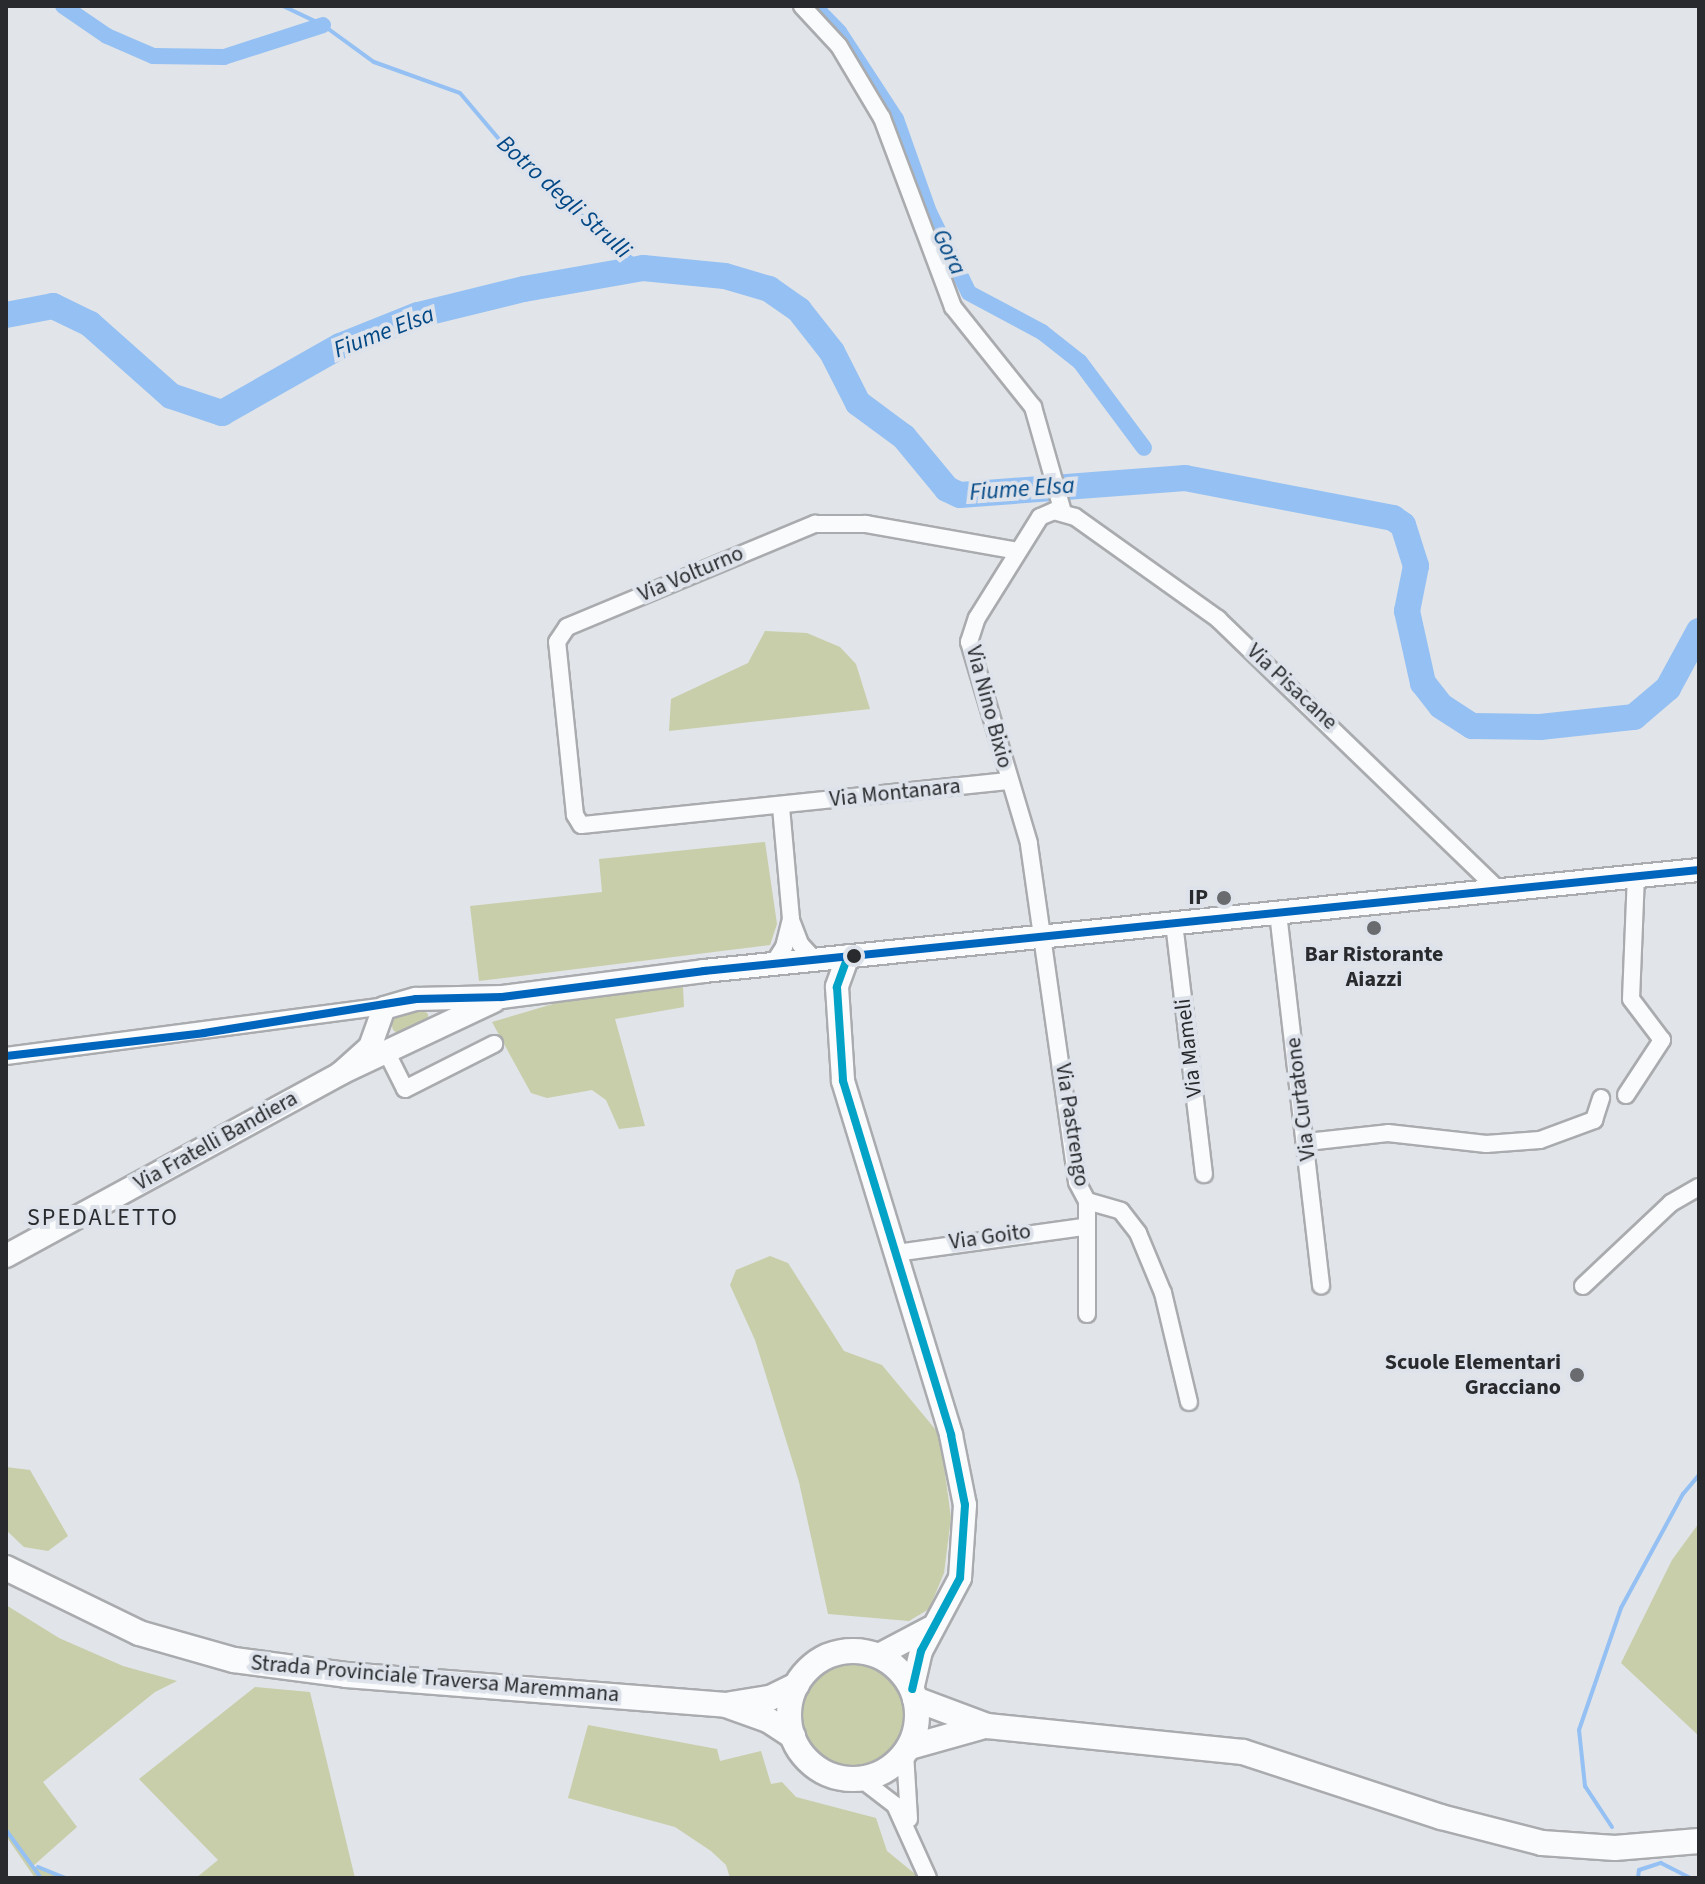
<!DOCTYPE html>
<html>
<head>
<meta charset="utf-8">
<style>
  body { margin:0 }
  #map { position:relative; width:1705px; height:1884px; overflow:hidden; background:#e1e4e8; font-family:"Source Sans 3",sans-serif }
  div>[style] { position:absolute }
  .green>* { inset:0; background:#c7cea9 }
  .round { border-radius:50% }
  .stream>* { height:4px; margin:-2px; padding:0 2px; transform-origin:2px; border-radius:2px; background:#94c0f3 }
  .canal>* { height:16px; margin:-8px; padding:0 8px; transform-origin:8px; border-radius:8px; background:#94c0f3 }
  .river>* { height:26px; margin:-13px; padding:0 13px; transform-origin:13px; border-radius:13px; background:#94c0f3 }
  .roads { filter:drop-shadow(2px 0 #a9abae) drop-shadow(-2px 0 #a9abae) drop-shadow(0 2px #a9abae) drop-shadow(0 -2px #a9abae) }
  .street>* { height:16px; margin:-8px; padding:0 8px; transform-origin:8px; border-radius:8px; background:#fafbfc }
  .secondary>* { height:22px; margin:-11px; padding:0 11px; transform-origin:11px; border-radius:11px; background:#fafbfc }
  .primary>* { height:24px; margin:-12px; padding:0 12px; transform-origin:12px; border-radius:12px; background:#fafbfc }
  .primary>.ring { margin:-12px; padding:0; box-sizing:content-box; background:none; border:24px solid #fafbfc; border-radius:50% }
  .bus-1>* { height:8px; margin:-4px; padding:0 4px; transform-origin:4px; border-radius:4px; background:#02a3c6 }
  .bus-2>* { height:8px; margin:-4px; padding:0 4px; transform-origin:4px; border-radius:4px; background:#0065bd }
  .dots>* { width:22px; height:22px; translate:-50% -50%; box-sizing:border-box; border:4px solid #dee3eb; border-radius:50% }
  span { translate:-50% -50%; white-space:nowrap; text-align:center; line-height:1.15; -webkit-text-stroke:8px #dee3eb; paint-order:stroke }
  .street-label { font-size:22px; color:#282a2d }
  .poi-label { font-size:22px; color:#282a2d; font-weight:700 }
  .right { translate:-100% -50%; text-align:right }
  .water-label { font-size:24px; color:#004785; font-style:italic }
  .neighbourhood-label { font-size:24px; color:#282a2d; letter-spacing:2px }
  .frame { position:absolute; inset:0; border:8px solid #282a2d; pointer-events:none }
</style>
</head>
<body>
<div id="map">
  <div class="green">
    <i style="clip-path:polygon(765px 631px,807px 633px,840px 647px,856px 664px,870px 709px,669px 731px,671px 699px,748px 663px)"></i>
    <i style="clip-path:polygon(765px 842px,777px 924px,770px 945px,479px 981px,470px 906px,602px 892px,599px 859px)"></i>
    <i style="clip-path:polygon(683px 987px,684px 1007px,615px 1019px,645px 1126px,619px 1129px,606px 1100px,592px 1090px,547px 1098px,531px 1093px,492px 1022px,563px 1001px)"></i>
    <i style="clip-path:polygon(421px 1009px,428px 1014px,428px 1023px,399px 1034px,393px 1030px,391px 1021px,397px 1013px)"></i>
    <i style="clip-path:polygon(770px 1256px,788px 1263px,844px 1351px,882px 1365px,940px 1435px,951px 1518px,944px 1573px,929px 1609px,909px 1621px,828px 1614px,799px 1482px,755px 1340px,730px 1285px,736px 1270px)"></i>
    <i style="clip-path:polygon(6px 1467px,30px 1470px,68px 1536px,48px 1551px,24px 1547px,6px 1530px)"></i>
    <i style="clip-path:polygon(1699px 1523px,1699px 1736px,1621px 1663px,1672px 1560px)"></i>
    <i style="clip-path:polygon(6px 1605px,59px 1638px,123px 1666px,177px 1681px,155px 1692px,43px 1782px,77px 1827px,33px 1866px,66px 1878px,35px 1878px,6px 1836px)"></i>
    <i class="round" style="left:801px;top:1664px;width:106px;height:106px"></i>
    <i style="clip-path:polygon(255px 1687px,310px 1692px,355px 1878px,196px 1878px,218px 1860px,139px 1779px)"></i>
    <i style="clip-path:polygon(588px 1725px,717px 1749px,720px 1761px,761px 1751px,771px 1784px,782px 1782px,796px 1797px,876px 1818px,887px 1851px,920px 1878px,730px 1878px,726px 1865px,711px 1851px,675px 1827px,568px 1798px)"></i>
  </div>
  <div class="stream">
    <i style="left:283px;top:6px;width:44px;rotate:25.4deg"></i>
    <i style="left:323px;top:25px;width:63px;rotate:36deg"></i>
    <i style="left:374px;top:62px;width:91px;rotate:19.8deg"></i>
    <i style="left:460px;top:93px;width:84px;rotate:49.8deg"></i>
    <i style="left:514px;top:157px;width:170px;rotate:40.7deg"></i>
    <i style="left:1612px;top:1827px;width:49px;rotate:-123.4deg"></i>
    <i style="left:1585px;top:1786px;width:56px;rotate:-96.1deg"></i>
    <i style="left:1579px;top:1730px;width:129px;rotate:-71deg"></i>
    <i style="left:1621px;top:1608px;width:130px;rotate:-61.5deg"></i>
    <i style="left:1683px;top:1494px;width:25px;rotate:-50deg"></i>
    <i style="left:6px;top:1830px;width:59px;rotate:53.9deg"></i>
    <i style="left:38px;top:1867px;width:29px;rotate:22deg"></i>
    <i style="left:1638px;top:1878px;width:8px;rotate:-83deg"></i>
    <i style="left:1639px;top:1870px;width:23px;rotate:-18deg"></i>
    <i style="left:1661px;top:1863px;width:34px;rotate:27deg"></i>
  </div>
  <div class="canal">
    <i style="left:63px;top:6px;width:53px;rotate:34.3deg"></i>
    <i style="left:107px;top:36px;width:50px;rotate:23.5deg"></i>
    <i style="left:153px;top:56px;width:71px;rotate:0.8deg"></i>
    <i style="left:224px;top:57px;width:104px;rotate:-17.9deg"></i>
    <i style="left:814px;top:6px;width:36px;rotate:46deg"></i>
    <i style="left:839px;top:32px;width:104px;rotate:56.8deg"></i>
    <i style="left:896px;top:119px;width:99px;rotate:70.5deg"></i>
    <i style="left:929px;top:212px;width:90px;rotate:63.7deg"></i>
    <i style="left:969px;top:293px;width:83px;rotate:28.1deg"></i>
    <i style="left:1042px;top:332px;width:48px;rotate:38.3deg"></i>
    <i style="left:1080px;top:362px;width:107px;rotate:53.3deg"></i>
  </div>
  <div class="river">
    <i style="left:6px;top:315px;width:48px;rotate:-10.8deg"></i>
    <i style="left:53px;top:306px;width:41px;rotate:25.9deg"></i>
    <i style="left:90px;top:324px;width:108px;rotate:41.6deg"></i>
    <i style="left:171px;top:396px;width:54px;rotate:18.4deg"></i>
    <i style="left:222px;top:413px;width:136px;rotate:-29.6deg"></i>
    <i style="left:340px;top:346px;width:84px;rotate:-21.7deg"></i>
    <i style="left:418px;top:315px;width:109px;rotate:-13.8deg"></i>
    <i style="left:524px;top:289px;width:121px;rotate:-10deg"></i>
    <i style="left:643px;top:268px;width:82px;rotate:5.6deg"></i>
    <i style="left:725px;top:276px;width:46px;rotate:16.5deg"></i>
    <i style="left:769px;top:289px;width:37px;rotate:35deg"></i>
    <i style="left:799px;top:310px;width:53px;rotate:51.8deg"></i>
    <i style="left:832px;top:352px;width:57px;rotate:63deg"></i>
    <i style="left:858px;top:403px;width:57px;rotate:36.5deg"></i>
    <i style="left:904px;top:437px;width:67px;rotate:50.4deg"></i>
    <i style="left:947px;top:489px;width:14px;rotate:25deg"></i>
    <i style="left:960px;top:495px;width:226px;rotate:-4.3deg"></i>
    <i style="left:1185px;top:478px;width:212px;rotate:10.9deg"></i>
    <i style="left:1393px;top:518px;width:12px;rotate:35deg"></i>
    <i style="left:1403px;top:525px;width:43px;rotate:72.4deg"></i>
    <i style="left:1416px;top:566px;width:46px;rotate:101.3deg"></i>
    <i style="left:1407px;top:611px;width:74px;rotate:77.5deg"></i>
    <i style="left:1423px;top:683px;width:29px;rotate:52deg"></i>
    <i style="left:1441px;top:706px;width:37px;rotate:33deg"></i>
    <i style="left:1472px;top:726px;width:68px;rotate:0.8deg"></i>
    <i style="left:1540px;top:727px;width:95px;rotate:-6.1deg"></i>
    <i style="left:1634px;top:717px;width:45px;rotate:-40.5deg"></i>
    <i style="left:1668px;top:688px;width:65px;rotate:-61.5deg"></i>
  </div>
  <div class="roads">
    <div class="street">
      <i style="left:802px;top:6px;width:54px;rotate:47.2deg"></i>
      <i style="left:839px;top:46px;width:84px;rotate:59.2deg"></i>
      <i style="left:882px;top:118px;width:202px;rotate:69.4deg"></i>
      <i style="left:953px;top:307px;width:128px;rotate:51.3deg"></i>
      <i style="left:1033px;top:407px;width:109px;rotate:74.1deg"></i>
      <i style="left:1008px;top:781px;width:429px;rotate:174.1deg"></i>
      <i style="left:581px;top:825px;width:12px;rotate:-121deg"></i>
      <i style="left:575px;top:815px;width:174px;rotate:-95.9deg"></i>
      <i style="left:557px;top:642px;width:18px;rotate:-56deg"></i>
      <i style="left:567px;top:627px;width:269px;rotate:-22.6deg"></i>
      <i style="left:815px;top:524px;width:51px"></i>
      <i style="left:866px;top:524px;width:153px;rotate:10.1deg"></i>
      <i style="left:1278px;top:913px;width:375px;rotate:83.4deg"></i>
      <i style="left:791px;top:920px;width:26px;rotate:69deg"></i>
      <i style="left:800px;top:944px;width:22px;rotate:47deg"></i>
      <i style="left:1174px;top:923px;width:253px;rotate:83.2deg"></i>
      <i style="left:773px;top:964px;width:20px;rotate:-57deg"></i>
      <i style="left:784px;top:947px;width:29px;rotate:-76deg"></i>
      <i style="left:791px;top:919px;width:113px;rotate:-95.1deg"></i>
      <i style="left:387px;top:1053px;width:40px;rotate:63.4deg"></i>
      <i style="left:405px;top:1089px;width:100px;rotate:-26.8deg"></i>
      <i style="left:6px;top:1056px;width:384px;rotate:-7.5deg"></i>
      <i style="left:1626px;top:1095px;width:66px;rotate:-56.8deg"></i>
      <i style="left:1662px;top:1040px;width:51px;rotate:-127.1deg"></i>
      <i style="left:1631px;top:999px;width:123px;rotate:-87.7deg"></i>
      <i style="left:1307px;top:1142px;width:81px;rotate:-6.3deg"></i>
      <i style="left:1388px;top:1133px;width:99px;rotate:6.4deg"></i>
      <i style="left:1486px;top:1144px;width:54px;rotate:-4.2deg"></i>
      <i style="left:1540px;top:1140px;width:58px;rotate:-20.3deg"></i>
      <i style="left:1594px;top:1120px;width:23px;rotate:-72deg"></i>
      <i style="left:1087px;top:1201px;width:35px;rotate:16deg"></i>
      <i style="left:1121px;top:1211px;width:28px;rotate:52deg"></i>
      <i style="left:1138px;top:1233px;width:65px;rotate:67.4deg"></i>
      <i style="left:1163px;top:1293px;width:112px;rotate:76.6deg"></i>
      <i style="left:896px;top:1253px;width:190px;rotate:-7.9deg"></i>
      <i style="left:1583px;top:1286px;width:121px;rotate:-43.3deg"></i>
      <i style="left:1671px;top:1203px;width:32px;rotate:-30deg"></i>
      <i style="left:1087px;top:1314px;width:113px;rotate:-90deg"></i>
      <i style="left:1087px;top:1201px;width:21px;rotate:-118deg"></i>
      <i style="left:1077px;top:1182px;width:342px;rotate:-98.1deg"></i>
      <i style="left:1029px;top:843px;width:210px;rotate:-106.6deg"></i>
      <i style="left:969px;top:642px;width:25px;rotate:-72deg"></i>
      <i style="left:977px;top:618px;width:119px;rotate:-58deg"></i>
      <i style="left:1040px;top:517px;width:15px;rotate:-23deg"></i>
      <i style="left:1054px;top:511px;width:22px;rotate:16deg"></i>
      <i style="left:1075px;top:517px;width:176px;rotate:35.5deg"></i>
      <i style="left:1218px;top:619px;width:390px;rotate:44deg"></i>
      <i style="left:905px;top:1753px;width:66px;rotate:86.5deg"></i>
      <i style="left:861px;top:1779px;width:43px;rotate:37.4deg"></i>
      <i style="left:895px;top:1805px;width:80px;rotate:65.7deg"></i>
    </div>
    <div class="secondary">
      <i style="left:848px;top:956px;width:33px;rotate:110deg"></i>
      <i style="left:837px;top:987px;width:94px;rotate:86.3deg"></i>
      <i style="left:843px;top:1081px;width:370px;rotate:73deg"></i>
      <i style="left:951px;top:1435px;width:71px;rotate:78.7deg"></i>
      <i style="left:965px;top:1505px;width:73px;rotate:93.9deg"></i>
      <i style="left:960px;top:1578px;width:83px;rotate:118.1deg"></i>
      <i style="left:921px;top:1651px;width:39px;rotate:103deg"></i>
      <i style="left:341px;top:1073px;width:39px;rotate:-42deg"></i>
      <i style="left:370px;top:1047px;width:41px;rotate:-70.3deg"></i>
      <i style="left:384px;top:1008px;width:33px;rotate:-16deg"></i>
      <i style="left:416px;top:999px;width:86px;rotate:-1.3deg"></i>
      <i style="left:502px;top:997px;width:204px;rotate:-7.3deg"></i>
      <i style="left:704px;top:971px;width:1000px;rotate:-5.8deg"></i>
      <i style="left:6px;top:1256px;width:382px;rotate:-28.6deg"></i>
      <i style="left:341px;top:1073px;width:169px;rotate:-25.2deg"></i>
      <i style="left:877px;top:1656px;width:60px;rotate:-27.8deg"></i>
    </div>
    <div class="primary">
      <i style="left:6px;top:1568px;width:148px;rotate:26deg"></i>
      <i style="left:139px;top:1633px;width:99px;rotate:15.9deg"></i>
      <i style="left:234px;top:1660px;width:113px;rotate:7.6deg"></i>
      <i style="left:346px;top:1675px;width:381px;rotate:4.5deg"></i>
      <i style="left:726px;top:1705px;width:45px;rotate:19.7deg"></i>
      <i style="left:768px;top:1720px;width:30px;rotate:33deg"></i>
      <i class="ring" style="left:789px;top:1651px;width:104px;height:104px"></i>
      <i style="left:915px;top:1699px;width:77px;rotate:20.6deg"></i>
      <i style="left:987px;top:1726px;width:257px;rotate:5.8deg"></i>
      <i style="left:1243px;top:1752px;width:208px;rotate:18.2deg"></i>
      <i style="left:1441px;top:1817px;width:104px;rotate:14.4deg"></i>
      <i style="left:1542px;top:1843px;width:73px;rotate:3.9deg"></i>
      <i style="left:1615px;top:1848px;width:84px;rotate:-4.8deg"></i>
      <i style="left:731px;top:1704px;width:39px;rotate:-9deg"></i>
      <i style="left:770px;top:1698px;width:30px;rotate:-26deg"></i>
      <i style="left:910px;top:1747px;width:74px;rotate:-15.7deg"></i>
    </div>
  </div>
  <div class="bus-1">
    <i style="left:848px;top:956px;width:33px;rotate:110deg"></i>
    <i style="left:837px;top:987px;width:94px;rotate:86.3deg"></i>
    <i style="left:843px;top:1081px;width:370px;rotate:73deg"></i>
    <i style="left:951px;top:1435px;width:71px;rotate:78.7deg"></i>
    <i style="left:965px;top:1505px;width:73px;rotate:93.9deg"></i>
    <i style="left:960px;top:1578px;width:83px;rotate:118.1deg"></i>
    <i style="left:921px;top:1651px;width:39px;rotate:103deg"></i>
  </div>
  <div class="bus-2">
    <i style="left:6px;top:1056px;width:199px;rotate:-6.6deg"></i>
    <i style="left:204px;top:1033px;width:215px;rotate:-9.1deg"></i>
    <i style="left:416px;top:999px;width:86px;rotate:-1.3deg"></i>
    <i style="left:502px;top:997px;width:204px;rotate:-7.3deg"></i>
    <i style="left:704px;top:971px;width:1000px;rotate:-5.8deg"></i>
  </div>
  <div class="dots">
    <i style="left:1224px;top:898px;background:#696b6e"></i>
    <i style="left:1374px;top:928px;background:#696b6e"></i>
    <i style="left:854px;top:956px;background:#282a2d"></i>
    <i style="left:1577px;top:1375px;background:#696b6e"></i>
  </div>
  <div class="street-label">
    <span style="left:691px;top:574px;rotate:-23deg">Via Volturno</span>
    <span style="left:1292px;top:687px;rotate:43deg">Via Pisacane</span>
    <span style="left:989px;top:707px;rotate:75deg">Via Nino Bixio</span>
    <span style="left:895px;top:793px;rotate:-6deg">Via Montanara</span>
    <span style="left:1189px;top:1048px;rotate:-97deg">Via Mameli</span>
    <span style="left:1301px;top:1099px;rotate:-97deg">Via Curtatone</span>
    <span style="left:1072px;top:1125px;rotate:81deg">Via Pastrengo</span>
    <span style="left:216px;top:1141px;rotate:-29deg">Via Fratelli Bandiera</span>
    <span style="left:990px;top:1237px;rotate:-8deg">Via Goito</span>
    <span style="left:435px;top:1679px;rotate:5deg">Strada Provinciale Traversa Maremmana</span>
  </div>
  <div class="poi-label">
    <span class="right" style="left:1208px;top:898px">IP</span>
    <span style="left:1374px;top:967px">Bar Ristorante<br>Aiazzi</span>
    <span class="right" style="left:1561px;top:1375px">Scuole Elementari<br>Gracciano</span>
  </div>
  <div class="water-label">
    <span style="left:564px;top:197px;rotate:42deg">Botro degli Strulli</span>
    <span style="left:949px;top:252px;rotate:64deg">Gora</span>
    <span style="left:384px;top:332px;rotate:-21deg">Fiume Elsa</span>
    <span style="left:1022px;top:489px;rotate:-4deg">Fiume Elsa</span>
  </div>
  <div class="neighbourhood-label">
    <span style="left:103px;top:1218px">SPEDALETTO</span>
  </div>
  <div class="frame"></div>
</div>
</body>
</html>
